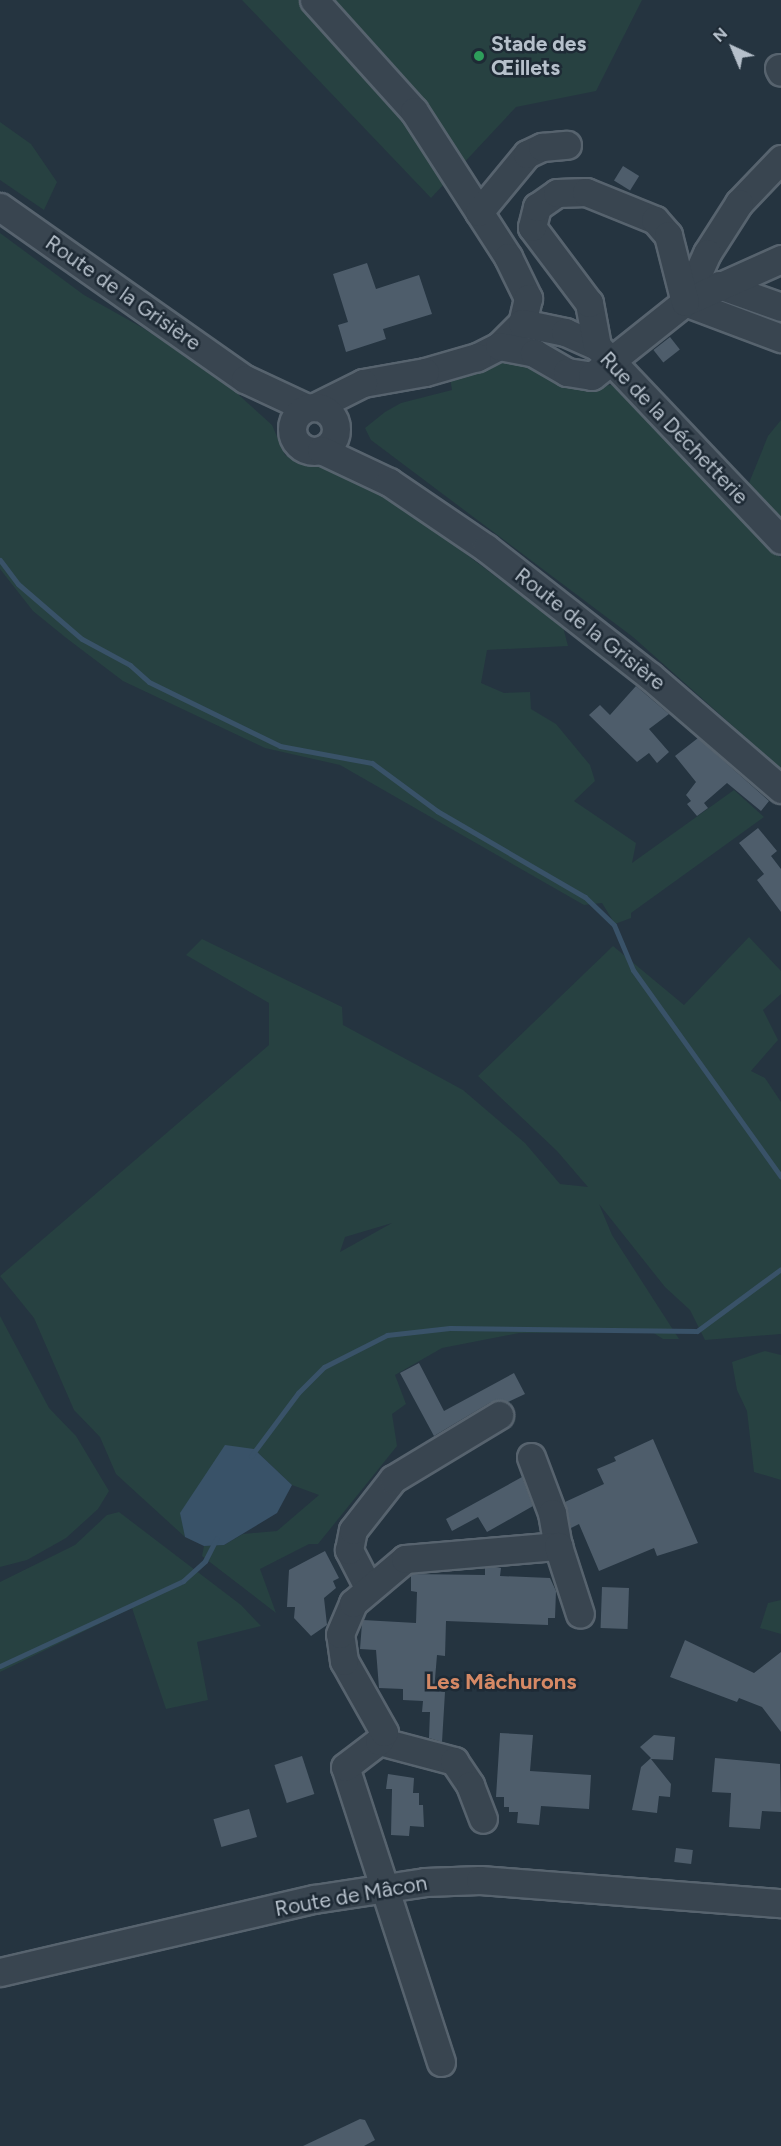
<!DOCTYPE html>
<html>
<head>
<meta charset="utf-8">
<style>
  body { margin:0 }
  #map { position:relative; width:781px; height:2146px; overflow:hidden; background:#253440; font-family:Figtree,sans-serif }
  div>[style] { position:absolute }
  .green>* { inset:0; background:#274141 }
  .water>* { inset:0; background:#395268 }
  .stream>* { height:5px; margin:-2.5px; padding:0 2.5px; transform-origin:2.5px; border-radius:2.5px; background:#395268 }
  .building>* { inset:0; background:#4e5d6b; transform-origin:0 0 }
  .roads { filter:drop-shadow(2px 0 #57636e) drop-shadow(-2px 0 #57636e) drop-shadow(0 2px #57636e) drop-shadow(0 -2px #57636e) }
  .minor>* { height:27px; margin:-13.5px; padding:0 13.5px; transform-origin:13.5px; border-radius:13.5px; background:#394550 }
  .minor>.ring { margin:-13.5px; padding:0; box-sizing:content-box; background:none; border:27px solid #394550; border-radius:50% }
  .dots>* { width:16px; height:16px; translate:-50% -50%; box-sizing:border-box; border:3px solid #1e2a35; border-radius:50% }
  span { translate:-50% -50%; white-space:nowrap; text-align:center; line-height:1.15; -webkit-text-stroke:5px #1e2a35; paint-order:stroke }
  .poi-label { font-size:21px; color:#b6c0cb; font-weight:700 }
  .left { translate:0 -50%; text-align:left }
  .street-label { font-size:21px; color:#b6c0cb }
  .neighbourhood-label { font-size:22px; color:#d68965; font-weight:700 }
  .north { position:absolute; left:703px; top:18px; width:60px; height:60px; -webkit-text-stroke:4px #1e2a35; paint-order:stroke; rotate:316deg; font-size:16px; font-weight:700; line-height:24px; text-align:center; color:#b6c0cb }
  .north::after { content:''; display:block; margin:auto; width:21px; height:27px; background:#b6c0cb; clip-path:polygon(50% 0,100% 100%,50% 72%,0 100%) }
</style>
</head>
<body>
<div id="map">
  <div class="green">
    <i style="clip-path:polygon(242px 0,642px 0,596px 91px,516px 107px,431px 198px)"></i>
    <i style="clip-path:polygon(0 122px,31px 144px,57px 182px,44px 210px,0 180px)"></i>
    <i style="clip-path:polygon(0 233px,84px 295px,143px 328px,220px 378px,272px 425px,285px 455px,302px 465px,332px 466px,378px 488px,563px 627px,568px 646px,487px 650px,481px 683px,504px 693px,530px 692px,531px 709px,556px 724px,590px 765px,595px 781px,574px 801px,636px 843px,632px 863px,734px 790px,764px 817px,631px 913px,631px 918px,615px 924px,602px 903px,584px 905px,340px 765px,265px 748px,123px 681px,65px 637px,33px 611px,0 569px)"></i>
    <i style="clip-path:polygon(505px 358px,524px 359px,588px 387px,612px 385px,781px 558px,781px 769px,633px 637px,371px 440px,365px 428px,385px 412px,401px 403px,452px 390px,450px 378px)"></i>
    <i style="clip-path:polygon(781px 420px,781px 517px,749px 483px,768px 436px)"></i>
    <i style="clip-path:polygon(evenodd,749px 937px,781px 971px,781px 994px,763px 1010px,778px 1040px,751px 1071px,765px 1078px,781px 1102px,781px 1334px,705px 1340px,690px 1310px,665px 1287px,599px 1204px,612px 1235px,679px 1339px,663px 1339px,652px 1332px,519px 1333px,442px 1348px,395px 1375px,406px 1404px,392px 1414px,397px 1446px,318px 1544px,309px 1544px,260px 1569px,276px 1613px,202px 1556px,204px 1546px,224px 1545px,243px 1534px,277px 1531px,319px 1495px,292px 1485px,254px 1449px,181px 1513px,185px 1537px,116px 1474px,100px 1437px,74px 1410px,34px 1318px,0 1276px,269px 1045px,269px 1003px,186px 955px,202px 939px,342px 1007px,343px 1025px,463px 1090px,525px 1143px,560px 1184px,588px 1187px,557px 1151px,478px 1076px,613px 946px,684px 1005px,749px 937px,392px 1223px,340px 1252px,345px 1237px,392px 1223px)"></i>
    <i style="clip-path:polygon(0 1316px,49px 1408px,76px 1436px,109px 1491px,98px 1509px,66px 1538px,27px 1560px,0 1567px)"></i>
    <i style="clip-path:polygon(765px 1351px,781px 1355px,781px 1480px,754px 1472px,747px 1411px,737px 1390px,732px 1362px)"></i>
    <i style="clip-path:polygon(119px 1512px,241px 1605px,261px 1626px,197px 1642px,208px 1700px,166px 1709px,132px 1608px,0 1672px,0 1582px,75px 1545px,107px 1515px)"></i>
    <i style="clip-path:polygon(781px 1600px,781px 1634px,760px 1628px,768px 1603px)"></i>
  </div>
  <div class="water">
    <i style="clip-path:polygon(225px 1445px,254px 1449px,292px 1485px,277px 1513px,224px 1545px,204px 1546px,185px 1537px,180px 1513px)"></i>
  </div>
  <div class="stream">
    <i style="left:0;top:560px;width:30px;rotate:53deg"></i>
    <i style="left:18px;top:584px;width:84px;rotate:40.7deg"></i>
    <i style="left:82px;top:639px;width:55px;rotate:28.4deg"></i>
    <i style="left:130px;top:665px;width:25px;rotate:42deg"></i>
    <i style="left:149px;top:682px;width:146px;rotate:26deg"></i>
    <i style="left:280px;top:746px;width:94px;rotate:10.5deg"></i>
    <i style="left:372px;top:763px;width:81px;rotate:36.4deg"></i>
    <i style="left:437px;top:811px;width:171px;rotate:30.2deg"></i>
    <i style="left:585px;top:897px;width:40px;rotate:44deg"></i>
    <i style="left:614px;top:925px;width:49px;rotate:67.1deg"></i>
    <i style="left:633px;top:970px;width:254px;rotate:54.4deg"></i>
    <i style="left:251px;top:1456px;width:79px;rotate:-53.3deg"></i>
    <i style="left:298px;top:1393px;width:37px;rotate:-45deg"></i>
    <i style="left:324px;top:1367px;width:71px;rotate:-26.9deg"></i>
    <i style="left:387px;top:1335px;width:63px;rotate:-6.3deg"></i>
    <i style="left:450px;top:1328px;width:247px;rotate:0.7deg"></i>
    <i style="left:697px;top:1331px;width:104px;rotate:-36.4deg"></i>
    <i style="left:0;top:1666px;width:202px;rotate:-24.9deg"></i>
    <i style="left:183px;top:1581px;width:30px;rotate:-42deg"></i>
    <i style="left:205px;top:1561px;width:25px;rotate:-63deg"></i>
  </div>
  <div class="building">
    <i style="left:623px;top:166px;width:19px;height:17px;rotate:32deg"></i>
    <i style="clip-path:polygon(367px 263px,376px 289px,419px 275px,432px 314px,383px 329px,386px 339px,346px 352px,338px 325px,348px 322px,333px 274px)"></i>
    <i style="left:670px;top:337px;width:16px;height:21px;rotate:52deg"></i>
    <i style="clip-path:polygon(636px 686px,669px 714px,649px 729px,669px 752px,657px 763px,649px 753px,637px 762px,589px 715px,600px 705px,610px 715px)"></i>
    <i style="clip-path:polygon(698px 738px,769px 801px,761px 811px,727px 783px,704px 803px,708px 808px,697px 816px,687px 804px,691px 801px,686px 795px,696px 782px,675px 756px)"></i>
    <i style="clip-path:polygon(758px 828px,777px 851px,771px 856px,781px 869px,781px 912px,757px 880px,764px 874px,739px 843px)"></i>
    <i style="clip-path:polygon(419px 1363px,444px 1411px,514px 1373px,525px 1394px,508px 1402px,491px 1402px,434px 1436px,400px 1373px)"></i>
    <i style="clip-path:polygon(653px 1439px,698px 1543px,657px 1556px,654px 1548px,599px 1571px,579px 1524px,571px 1528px,565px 1502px,604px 1484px,597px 1469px,616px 1461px,614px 1457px)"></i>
    <i style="clip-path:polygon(522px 1477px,533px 1506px,487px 1532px,478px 1517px,452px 1531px,446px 1519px)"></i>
    <i style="clip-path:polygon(325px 1551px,339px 1578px,333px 1581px,336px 1588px,324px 1598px,327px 1625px,311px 1636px,294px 1618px,295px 1607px,287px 1607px,289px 1570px)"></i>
    <i style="clip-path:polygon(494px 1567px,501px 1568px,500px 1576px,550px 1578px,556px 1591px,555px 1618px,548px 1618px,548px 1625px,446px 1621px,445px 1656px,437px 1655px,434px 1691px,445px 1692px,442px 1742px,429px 1738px,430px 1712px,422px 1712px,423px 1701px,403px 1700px,403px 1689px,379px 1688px,376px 1650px,360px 1649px,362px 1623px,363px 1620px,416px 1623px,417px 1592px,411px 1591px,411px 1574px,485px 1575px,485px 1568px)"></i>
    <i style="left:602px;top:1587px;width:27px;height:41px;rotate:2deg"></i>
    <i style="clip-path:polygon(685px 1640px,754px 1673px,781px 1652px,781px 1732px,762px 1707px,739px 1698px,737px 1702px,670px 1677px)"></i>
    <i style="clip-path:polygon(500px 1733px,533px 1735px,530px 1771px,591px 1775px,589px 1809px,541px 1806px,539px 1825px,517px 1823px,518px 1812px,509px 1812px,509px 1807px,504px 1807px,504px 1797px,496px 1797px)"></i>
    <i style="clip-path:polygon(654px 1735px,675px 1737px,673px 1760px,651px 1759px,671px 1784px,670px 1797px,659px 1796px,657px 1813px,632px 1810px,641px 1767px,651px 1758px,640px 1747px)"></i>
    <i style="left:302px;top:1756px;width:40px;height:29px;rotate:72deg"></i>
    <i style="clip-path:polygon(715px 1758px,780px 1764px,781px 1812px,762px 1811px,760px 1829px,729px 1827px,731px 1793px,712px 1792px)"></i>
    <i style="clip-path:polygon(388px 1774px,414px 1778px,413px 1793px,419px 1793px,419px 1805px,423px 1805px,424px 1827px,410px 1826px,409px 1836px,391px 1835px,392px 1789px,386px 1789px)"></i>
    <i style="left:249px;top:1809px;width:29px;height:37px;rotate:74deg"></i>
    <i style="left:676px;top:1848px;width:17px;height:14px;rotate:7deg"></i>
    <i style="clip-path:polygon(360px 2119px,365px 2120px,375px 2140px,364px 2146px,303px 2146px)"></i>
  </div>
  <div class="roads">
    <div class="minor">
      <i style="left:314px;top:0;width:149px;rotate:48deg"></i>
      <i style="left:414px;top:111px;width:174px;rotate:57.2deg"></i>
      <i style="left:508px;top:257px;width:46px;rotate:64deg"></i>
      <i style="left:528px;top:298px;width:26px;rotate:103deg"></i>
      <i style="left:522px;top:323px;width:33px;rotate:135deg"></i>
      <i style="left:499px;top:346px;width:25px;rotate:153deg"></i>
      <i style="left:477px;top:357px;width:54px;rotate:163.9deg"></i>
      <i style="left:425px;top:372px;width:63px;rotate:169.9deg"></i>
      <i style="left:363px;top:383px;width:54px;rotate:153.4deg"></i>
      <i style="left:779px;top:68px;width:4px;rotate:63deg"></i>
      <i style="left:781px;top:159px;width:61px;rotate:133.7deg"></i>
      <i style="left:739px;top:203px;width:59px;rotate:122.6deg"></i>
      <i style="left:707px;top:253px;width:54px;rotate:114.2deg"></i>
      <i style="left:685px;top:302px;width:103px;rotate:20.6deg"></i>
      <i style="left:0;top:207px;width:299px;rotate:35.1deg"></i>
      <i style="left:245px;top:379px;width:68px;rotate:25.1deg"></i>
      <i style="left:479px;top:212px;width:75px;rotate:-50.4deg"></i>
      <i style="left:527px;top:154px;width:17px;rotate:-25deg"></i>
      <i style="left:542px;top:147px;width:25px;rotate:-5deg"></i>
      <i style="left:719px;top:285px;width:66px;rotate:19.5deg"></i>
      <i style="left:522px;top:323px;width:44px;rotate:11.8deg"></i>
      <i style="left:565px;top:332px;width:35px;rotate:24deg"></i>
      <i style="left:597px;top:346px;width:267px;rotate:46.5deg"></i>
      <i style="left:499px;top:346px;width:36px;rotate:11deg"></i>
      <i style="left:534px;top:353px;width:38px;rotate:30deg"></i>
      <i style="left:567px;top:372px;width:25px;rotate:9deg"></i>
      <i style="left:592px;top:376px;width:119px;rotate:-38.5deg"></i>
      <i style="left:685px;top:302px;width:105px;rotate:-24.1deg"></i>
      <i style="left:597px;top:346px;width:44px;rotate:-100.5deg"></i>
      <i style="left:589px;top:303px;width:95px;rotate:-126.9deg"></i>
      <i style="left:532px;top:227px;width:21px;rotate:-76deg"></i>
      <i style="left:537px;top:207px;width:24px;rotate:-35deg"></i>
      <i style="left:557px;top:193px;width:29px;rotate:-2deg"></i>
      <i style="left:586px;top:192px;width:74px;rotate:22.1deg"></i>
      <i style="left:655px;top:220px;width:20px;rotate:49deg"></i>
      <i style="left:668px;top:235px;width:69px;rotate:75.8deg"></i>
      <i class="ring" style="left:292px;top:407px;width:17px;height:17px"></i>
      <i style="left:321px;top:450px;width:75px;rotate:25.2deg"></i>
      <i style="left:389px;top:482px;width:117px;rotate:34.2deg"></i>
      <i style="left:486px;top:548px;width:208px;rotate:38deg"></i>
      <i style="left:650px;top:676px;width:173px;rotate:40.8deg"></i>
      <i style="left:531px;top:1457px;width:60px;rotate:69.4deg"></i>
      <i style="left:552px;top:1513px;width:34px;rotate:80deg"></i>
      <i style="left:368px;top:1587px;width:42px;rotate:-117.2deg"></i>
      <i style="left:349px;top:1550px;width:20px;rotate:-79deg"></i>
      <i style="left:353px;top:1530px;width:65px;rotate:-51.9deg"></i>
      <i style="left:393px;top:1479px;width:124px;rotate:-31.1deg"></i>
      <i style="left:379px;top:1741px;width:78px;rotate:14.9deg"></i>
      <i style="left:454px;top:1761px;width:29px;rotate:56deg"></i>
      <i style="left:470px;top:1785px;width:36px;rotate:69deg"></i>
      <i style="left:0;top:1972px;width:322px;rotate:-13.1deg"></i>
      <i style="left:314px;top:1899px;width:112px;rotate:-8.7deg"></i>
      <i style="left:425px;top:1882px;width:55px;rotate:-2.1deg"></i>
      <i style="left:480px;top:1880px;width:302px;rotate:4.4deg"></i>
      <i style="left:441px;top:2062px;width:310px;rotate:-108deg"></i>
      <i style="left:345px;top:1767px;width:43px;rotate:-37.4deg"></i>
      <i style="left:379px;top:1741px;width:10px;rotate:-61deg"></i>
      <i style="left:384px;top:1732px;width:81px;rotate:-119.4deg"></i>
      <i style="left:344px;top:1661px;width:27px;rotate:-98deg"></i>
      <i style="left:340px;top:1634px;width:34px;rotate:-67deg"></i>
      <i style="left:353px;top:1603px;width:68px;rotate:-40.2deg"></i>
      <i style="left:405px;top:1559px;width:154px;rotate:-4.9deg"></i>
      <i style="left:558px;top:1546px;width:71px;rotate:72.1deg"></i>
    </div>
  </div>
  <div class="dots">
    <i style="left:479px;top:56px;background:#2e9e5b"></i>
  </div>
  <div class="poi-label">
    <span class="left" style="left:491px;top:56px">Stade des<br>Œillets</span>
  </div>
  <div class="street-label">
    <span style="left:123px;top:293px;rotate:35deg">Route de la Grisière</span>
    <span style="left:674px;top:428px;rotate:46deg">Rue de la Déchetterie</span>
    <span style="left:590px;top:629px;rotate:38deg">Route de la Grisière</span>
    <span style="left:351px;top:1896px;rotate:-10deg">Route de Mâcon</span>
  </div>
  <div class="neighbourhood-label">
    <span style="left:501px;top:1682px">Les Mâchurons</span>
  </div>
  <div class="north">N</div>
</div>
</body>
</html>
